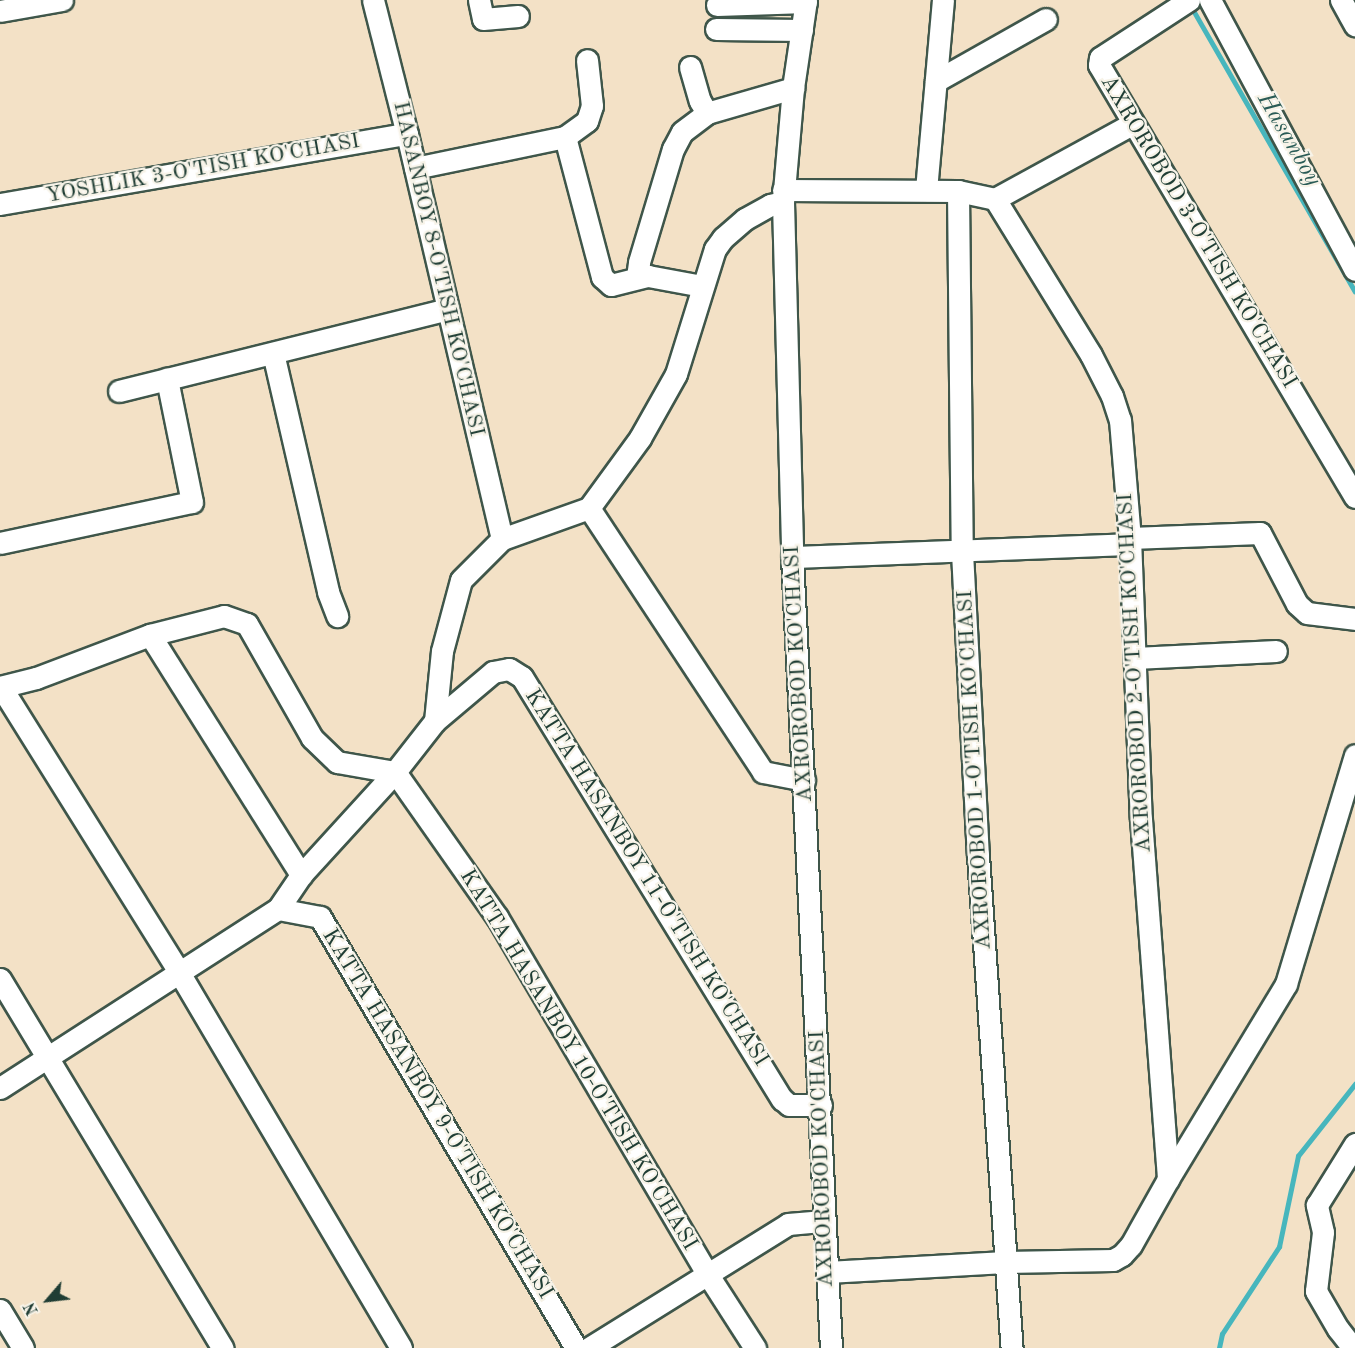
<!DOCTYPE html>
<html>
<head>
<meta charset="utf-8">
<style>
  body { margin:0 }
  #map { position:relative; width:1355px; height:1348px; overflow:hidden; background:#f3e1c6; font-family:"Old Standard TT",serif }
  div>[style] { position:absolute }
  .stream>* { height:4.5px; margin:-2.25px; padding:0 2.25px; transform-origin:2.25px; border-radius:2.25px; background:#47b6bd }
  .roads { filter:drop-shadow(2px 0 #3f564a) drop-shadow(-2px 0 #3f564a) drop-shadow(0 2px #3f564a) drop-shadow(0 -2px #3f564a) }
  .minor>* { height:21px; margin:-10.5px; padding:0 10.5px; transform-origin:10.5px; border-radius:10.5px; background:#fff }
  span { translate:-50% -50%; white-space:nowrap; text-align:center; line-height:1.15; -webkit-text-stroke:4.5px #f7f3e8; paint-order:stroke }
  .street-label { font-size:22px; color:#1f3d34 }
  .water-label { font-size:24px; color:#295b56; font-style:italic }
  .north { position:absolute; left:18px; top:1270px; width:60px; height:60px; -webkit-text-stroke:4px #f7f3e8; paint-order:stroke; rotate:242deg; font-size:16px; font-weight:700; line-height:24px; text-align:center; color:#1f3d34 }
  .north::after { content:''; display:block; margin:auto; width:21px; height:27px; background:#1f3d34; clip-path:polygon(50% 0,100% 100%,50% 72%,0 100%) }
</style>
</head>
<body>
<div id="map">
  <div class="stream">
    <i style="left:1191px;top:6px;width:329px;rotate:60.1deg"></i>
    <i style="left:1219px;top:1348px;width:14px;rotate:-78deg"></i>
    <i style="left:1222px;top:1334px;width:104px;rotate:-56.8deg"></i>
    <i style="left:1279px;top:1247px;width:93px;rotate:-78.2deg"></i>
    <i style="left:1298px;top:1156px;width:92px;rotate:-51.6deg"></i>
  </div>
  <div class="roads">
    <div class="minor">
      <i style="left:373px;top:0;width:138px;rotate:75.8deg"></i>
      <i style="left:407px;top:134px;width:416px;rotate:76.8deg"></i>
      <i style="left:479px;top:0;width:19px;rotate:78deg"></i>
      <i style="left:483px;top:19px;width:35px;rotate:-5deg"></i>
      <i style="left:806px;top:0;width:89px;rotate:98.4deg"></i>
      <i style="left:793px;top:88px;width:114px;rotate:95deg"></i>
      <i style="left:783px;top:202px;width:355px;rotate:88.5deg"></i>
      <i style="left:792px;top:557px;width:792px;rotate:87.18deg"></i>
      <i style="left:1189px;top:0;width:106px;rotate:146.9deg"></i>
      <i style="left:1100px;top:58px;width:7px;rotate:98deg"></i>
      <i style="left:1099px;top:65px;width:502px;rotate:59.35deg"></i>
      <i style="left:1210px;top:0;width:306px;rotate:61.8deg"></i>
      <i style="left:1341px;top:0;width:29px;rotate:61deg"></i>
      <i style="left:717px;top:5px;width:89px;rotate:-1.9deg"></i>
      <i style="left:0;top:11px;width:63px;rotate:-10.1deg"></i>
      <i style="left:716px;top:29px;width:86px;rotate:0.7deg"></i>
      <i style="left:690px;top:67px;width:35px;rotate:74deg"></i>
      <i style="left:700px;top:101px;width:14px;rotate:60deg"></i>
      <i style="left:936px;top:81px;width:126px;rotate:-29.4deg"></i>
      <i style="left:565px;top:137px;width:27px;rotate:-36deg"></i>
      <i style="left:587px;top:121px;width:16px;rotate:-72deg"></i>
      <i style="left:592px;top:106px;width:46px;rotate:-96.2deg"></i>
      <i style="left:415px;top:168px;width:153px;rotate:-11.7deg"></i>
      <i style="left:565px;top:137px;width:145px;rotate:75.2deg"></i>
      <i style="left:602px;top:277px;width:12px;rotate:42deg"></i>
      <i style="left:611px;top:285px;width:38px;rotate:-14deg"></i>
      <i style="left:648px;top:276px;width:55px;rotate:10.5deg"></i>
      <i style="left:783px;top:190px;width:175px;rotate:0.3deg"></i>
      <i style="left:958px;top:191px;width:38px;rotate:12deg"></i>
      <i style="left:995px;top:199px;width:156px;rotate:-28.7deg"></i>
      <i style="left:926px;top:190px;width:191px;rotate:-84.9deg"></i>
      <i style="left:958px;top:191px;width:361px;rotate:89.4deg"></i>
      <i style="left:962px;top:552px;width:303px;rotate:87deg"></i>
      <i style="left:978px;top:855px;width:494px;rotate:86.1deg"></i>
      <i style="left:995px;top:199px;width:183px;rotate:58.4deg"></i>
      <i style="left:1091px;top:355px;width:46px;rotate:62.9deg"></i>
      <i style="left:1112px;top:396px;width:25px;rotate:72deg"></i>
      <i style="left:1120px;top:420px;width:118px;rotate:85.2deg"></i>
      <i style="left:1130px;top:538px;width:281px;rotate:87.8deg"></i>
      <i style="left:1141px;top:819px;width:361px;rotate:85.7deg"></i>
      <i style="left:0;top:204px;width:413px;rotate:-9.8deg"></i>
      <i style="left:637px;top:277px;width:15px;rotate:-82deg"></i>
      <i style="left:639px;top:262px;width:118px;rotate:-73.3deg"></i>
      <i style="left:673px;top:149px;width:19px;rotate:-62deg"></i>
      <i style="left:682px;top:132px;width:31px;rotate:-37deg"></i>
      <i style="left:707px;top:113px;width:90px;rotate:-16.2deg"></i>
      <i style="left:273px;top:353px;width:245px;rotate:77deg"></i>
      <i style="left:328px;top:592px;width:26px;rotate:69deg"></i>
      <i style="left:119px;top:391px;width:339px;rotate:-14deg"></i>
      <i style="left:589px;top:508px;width:316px;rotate:56.6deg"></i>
      <i style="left:763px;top:772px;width:42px;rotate:11deg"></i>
      <i style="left:1130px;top:538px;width:130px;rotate:-2.2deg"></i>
      <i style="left:1260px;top:533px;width:80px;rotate:62.5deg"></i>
      <i style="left:1297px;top:604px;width:13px;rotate:42deg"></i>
      <i style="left:1307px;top:613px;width:48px;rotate:7.1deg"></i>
      <i style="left:0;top:543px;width:196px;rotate:-12.1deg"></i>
      <i style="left:192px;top:502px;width:126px;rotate:-101.5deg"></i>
      <i style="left:792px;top:557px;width:338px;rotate:-2.2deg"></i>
      <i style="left:150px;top:635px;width:284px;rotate:57.8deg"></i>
      <i style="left:1135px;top:658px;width:141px;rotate:-2.8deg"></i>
      <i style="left:0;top:687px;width:37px;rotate:-14deg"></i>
      <i style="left:36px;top:678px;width:122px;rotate:-20.7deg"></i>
      <i style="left:150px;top:635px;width:76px;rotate:-14.4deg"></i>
      <i style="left:224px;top:616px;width:24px;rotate:19deg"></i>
      <i style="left:247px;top:624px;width:131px;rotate:60.3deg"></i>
      <i style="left:312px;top:738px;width:35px;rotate:44deg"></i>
      <i style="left:337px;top:762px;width:59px;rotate:9.8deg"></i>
      <i style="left:395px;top:772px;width:177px;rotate:54.9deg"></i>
      <i style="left:497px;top:917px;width:416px;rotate:59.5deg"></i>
      <i style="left:708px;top:1275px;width:87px;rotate:57.2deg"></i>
      <i style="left:1px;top:687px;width:338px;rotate:58deg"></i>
      <i style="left:180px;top:974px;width:434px;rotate:59.4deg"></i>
      <i style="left:435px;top:721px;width:70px;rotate:-84.3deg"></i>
      <i style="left:442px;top:651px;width:73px;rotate:-75deg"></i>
      <i style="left:461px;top:580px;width:58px;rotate:-45deg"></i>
      <i style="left:502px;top:539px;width:92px;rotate:-19.6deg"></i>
      <i style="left:589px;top:508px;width:87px;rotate:-53.9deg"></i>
      <i style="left:640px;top:438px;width:73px;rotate:-60.6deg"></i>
      <i style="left:676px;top:374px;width:131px;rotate:-72.7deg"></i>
      <i style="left:715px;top:249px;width:14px;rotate:-54deg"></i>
      <i style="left:723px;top:238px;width:29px;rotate:-41deg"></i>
      <i style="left:745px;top:219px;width:29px;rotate:-29deg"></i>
      <i style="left:770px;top:205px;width:13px;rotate:-13deg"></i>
      <i style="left:278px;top:909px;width:43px;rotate:10.8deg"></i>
      <i style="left:320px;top:917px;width:501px;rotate:59.29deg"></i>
      <i style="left:0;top:979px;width:431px;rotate:58.9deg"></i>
      <i style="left:0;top:1088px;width:331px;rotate:-32.8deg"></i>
      <i style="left:278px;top:909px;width:41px;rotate:-55.9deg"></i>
      <i style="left:301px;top:875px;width:139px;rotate:-47.6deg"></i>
      <i style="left:395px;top:772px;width:65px;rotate:-51.9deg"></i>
      <i style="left:435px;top:721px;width:76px;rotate:-40.2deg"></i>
      <i style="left:493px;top:672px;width:16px;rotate:-11deg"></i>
      <i style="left:509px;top:669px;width:15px;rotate:32deg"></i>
      <i style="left:522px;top:677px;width:496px;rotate:58.4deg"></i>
      <i style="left:782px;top:1099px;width:9px;rotate:41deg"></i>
      <i style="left:789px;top:1105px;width:32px"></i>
      <i style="left:827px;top:1272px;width:178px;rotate:-3.2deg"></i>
      <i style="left:1005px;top:1262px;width:108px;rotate:-1.1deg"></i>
      <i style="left:1113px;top:1260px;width:10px;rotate:-29deg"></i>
      <i style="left:1122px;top:1255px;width:13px;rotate:-48deg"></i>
      <i style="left:1131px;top:1245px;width:76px;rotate:-60.7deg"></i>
      <i style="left:1168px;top:1179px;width:228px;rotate:-58.8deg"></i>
      <i style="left:1286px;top:984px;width:239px;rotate:-73.2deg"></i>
      <i style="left:0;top:1310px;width:44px;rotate:58.8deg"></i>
      <i style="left:589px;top:1348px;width:234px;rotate:-31.9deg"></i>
      <i style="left:788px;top:1224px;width:36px;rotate:-5deg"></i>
      <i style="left:1353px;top:1348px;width:24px;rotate:-128deg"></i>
      <i style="left:1338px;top:1329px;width:44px;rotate:-120.1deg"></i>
      <i style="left:1316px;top:1291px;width:59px;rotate:-83.2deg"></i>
      <i style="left:1323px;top:1232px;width:28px;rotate:-103deg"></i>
      <i style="left:1317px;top:1205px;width:72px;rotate:-58.1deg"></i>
    </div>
  </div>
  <div class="street-label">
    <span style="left:203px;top:169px;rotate:-10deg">YOSHLIK 3-O'TISH KO'CHASI</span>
    <span style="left:1198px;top:232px;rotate:59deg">AXROROBOD 3-O'TISH KO'CHASI</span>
    <span style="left:438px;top:269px;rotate:77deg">HASANBOY 8-O'TISH KO'CHASI</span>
    <span style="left:1135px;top:673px;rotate:-93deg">AXROROBOD 2-O'TISH KO'CHASI</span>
    <span style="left:799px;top:674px;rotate:-93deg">AXROROBOD KO'CHASI</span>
    <span style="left:975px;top:770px;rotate:-93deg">AXROROBOD 1-O'TISH KO'CHASI</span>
    <span style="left:646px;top:878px;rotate:58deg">KATTA HASANBOY 11-O'TISH KO'CHASI</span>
    <span style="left:578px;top:1060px;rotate:59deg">KATTA HASANBOY 10-O'TISH KO'CHASI</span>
    <span style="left:437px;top:1114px;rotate:59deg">KATTA HASANBOY 9-O'TISH KO'CHASI</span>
    <span style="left:822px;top:1159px;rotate:-92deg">AXROROBOD KO'CHASI</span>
  </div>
  <div class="water-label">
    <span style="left:1288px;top:140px;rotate:60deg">Hasanboy</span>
  </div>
  <div class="north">N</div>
</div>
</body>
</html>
